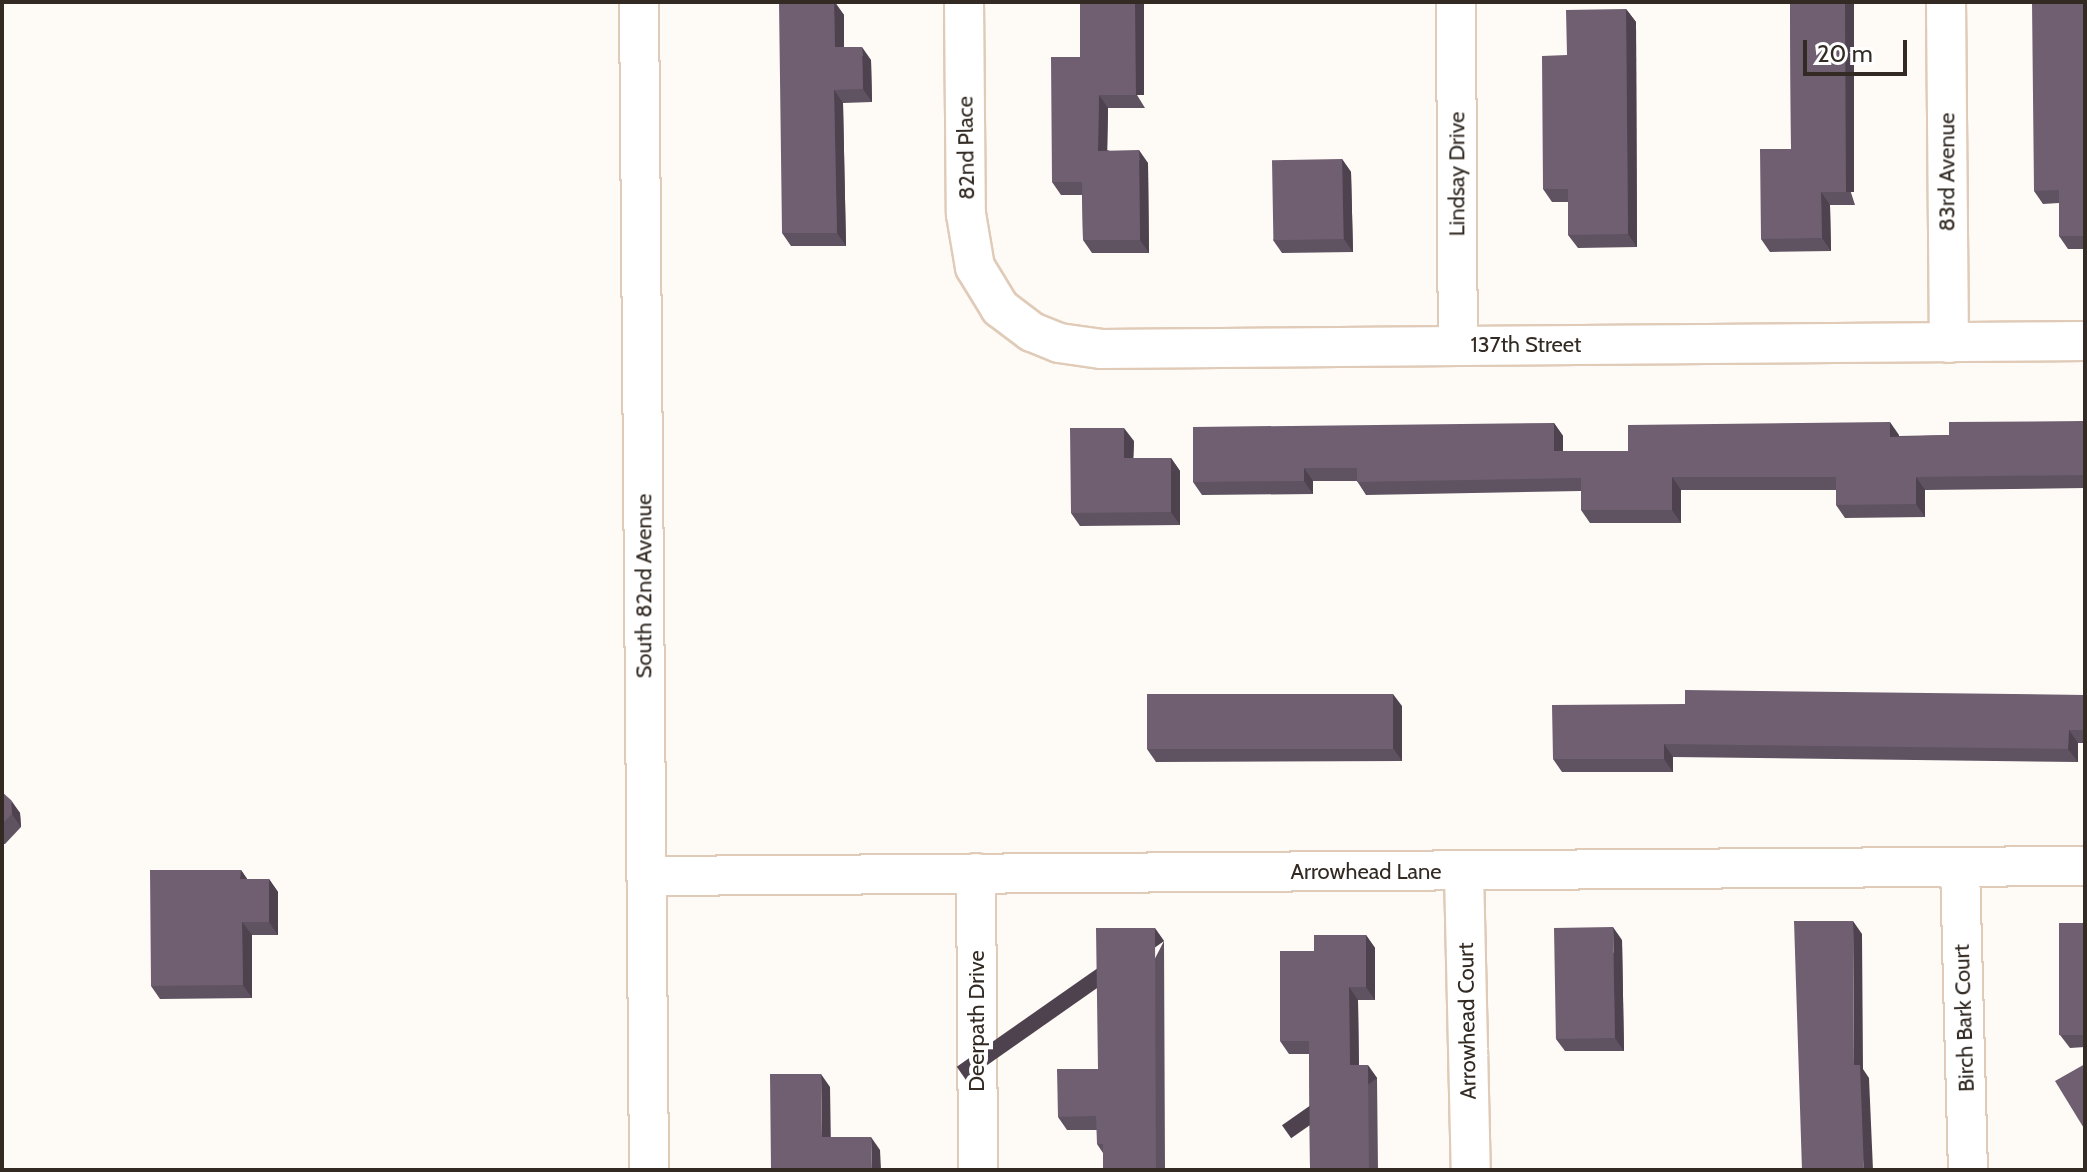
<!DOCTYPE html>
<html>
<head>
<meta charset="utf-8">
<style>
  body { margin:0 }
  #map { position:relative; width:2087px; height:1172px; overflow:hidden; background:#fefaf6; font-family:Cabin,sans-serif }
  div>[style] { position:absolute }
  .roads { filter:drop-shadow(2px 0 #e0cbb8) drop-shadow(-2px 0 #e0cbb8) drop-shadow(0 2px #e0cbb8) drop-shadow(0 -2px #e0cbb8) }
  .street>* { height:38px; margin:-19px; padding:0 19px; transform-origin:19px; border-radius:19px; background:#fff }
  .wall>* { inset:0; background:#5f5261 }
  .shaded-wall>* { inset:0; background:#4e424f; transform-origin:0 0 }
  .building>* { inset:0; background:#6f5f71; transform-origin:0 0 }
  span { translate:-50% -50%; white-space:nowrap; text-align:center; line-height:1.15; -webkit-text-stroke:8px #fff; paint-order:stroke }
  .street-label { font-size:22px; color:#322a23 }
  .frame { position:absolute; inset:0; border:4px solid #322a23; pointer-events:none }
  .scale { position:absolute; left:1803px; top:40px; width:104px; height:36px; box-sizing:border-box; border:4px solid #322a23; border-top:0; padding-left:10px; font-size:24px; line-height:28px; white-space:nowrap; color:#322a23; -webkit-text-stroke:6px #fff; paint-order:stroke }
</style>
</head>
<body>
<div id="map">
  <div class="roads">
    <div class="street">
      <i style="left:639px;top:2px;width:1168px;rotate:89.51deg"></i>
      <i style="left:964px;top:2px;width:212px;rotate:89.5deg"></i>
      <i style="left:966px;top:214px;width:54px;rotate:80.4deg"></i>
      <i style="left:975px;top:267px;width:48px;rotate:58.6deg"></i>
      <i style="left:1000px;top:308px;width:40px;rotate:37deg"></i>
      <i style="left:1032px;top:332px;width:29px;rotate:22deg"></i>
      <i style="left:1059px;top:343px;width:42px;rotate:8.1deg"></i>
      <i style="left:1101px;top:349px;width:984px;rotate:-0.47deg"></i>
      <i style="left:1456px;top:2px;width:344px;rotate:89.7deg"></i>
      <i style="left:1946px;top:2px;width:341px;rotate:89.5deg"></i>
      <i style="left:1960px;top:867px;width:303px;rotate:88.5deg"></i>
      <i style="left:1464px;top:872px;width:298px;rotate:88.7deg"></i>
      <i style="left:976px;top:873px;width:297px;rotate:89.6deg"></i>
      <i style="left:647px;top:876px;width:1438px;rotate:-0.4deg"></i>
    </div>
  </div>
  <div class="wall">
    <i style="clip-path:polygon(835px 2px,844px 15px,844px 47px,871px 60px,872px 102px,843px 103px,846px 246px,791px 246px,782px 233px)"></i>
    <i style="clip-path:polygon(1080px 2px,1145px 108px,1108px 108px,1107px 150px,1148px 163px,1149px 253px,1092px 253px,1083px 240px,1082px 195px,1061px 195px,1052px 182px,1080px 57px)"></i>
    <i style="clip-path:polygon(1790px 2px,1855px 205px,1830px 205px,1831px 251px,1770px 252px,1761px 239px,1791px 149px)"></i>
    <i style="clip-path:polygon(2085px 2px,2085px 249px,2068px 249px,2059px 236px,2059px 203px,2043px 204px,2034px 191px)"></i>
    <i style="clip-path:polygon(1626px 9px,1636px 22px,1637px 247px,1578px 248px,1568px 235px,1568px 202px,1552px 202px,1543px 189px,1567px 55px)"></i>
    <i style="clip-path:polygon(1342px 159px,1351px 172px,1353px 252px,1282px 253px,1273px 240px)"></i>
    <i style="clip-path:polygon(2085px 421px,2085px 488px,1925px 490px,1925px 517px,1845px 518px,1836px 505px,1836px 490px,1681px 490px,1681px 523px,1590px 523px,1581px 510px,1581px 491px,1366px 495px,1357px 481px,1313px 481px,1313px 494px,1202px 495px,1193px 482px,1554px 423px,1563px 436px,1563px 451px,1628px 451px,1899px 435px,1899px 436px,1949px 435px)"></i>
    <i style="clip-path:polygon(1134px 441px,1133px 458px,1171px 458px,1180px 471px,1180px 525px,1080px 526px,1071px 513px)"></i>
    <i style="clip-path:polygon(2085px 695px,2085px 743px,2078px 743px,2078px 762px,1673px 757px,1673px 772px,1562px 772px,1553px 759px,1685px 704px)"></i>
    <i style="clip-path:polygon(1402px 706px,1402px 761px,1156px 762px,1147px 749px)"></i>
    <i style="clip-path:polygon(2px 792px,20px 813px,21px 827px,5px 844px,2px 844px)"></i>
    <i style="clip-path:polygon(241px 870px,247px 879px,269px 879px,278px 892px,278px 935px,252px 935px,252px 998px,160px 999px,151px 986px)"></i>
    <i style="clip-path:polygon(2085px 923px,2085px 1047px,2070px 1048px,2060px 1035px)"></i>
    <i style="clip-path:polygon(1366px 935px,1375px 948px,1375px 1000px,1358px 1000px,1359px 1065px,1377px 1078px,1378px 1170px,1310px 1170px,1309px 1054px,1289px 1054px,1280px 1041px,1314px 951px)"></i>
    <i style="clip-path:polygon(1622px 940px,1624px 1051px,1565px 1051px,1556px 1039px)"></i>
    <i style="clip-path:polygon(1164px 941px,1165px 1170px,1103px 1170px,1103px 1153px,1097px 1144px,1097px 1130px,1067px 1130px,1058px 1117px,1098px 1069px)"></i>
  </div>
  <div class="shaded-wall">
    <i style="clip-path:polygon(834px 2px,844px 15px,844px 60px,835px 47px)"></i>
    <i style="left:1135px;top:2px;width:9px;height:93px"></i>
    <i style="left:1845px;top:2px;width:9px;height:190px"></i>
    <i style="clip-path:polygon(1626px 9px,1636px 22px,1637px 247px,1628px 234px)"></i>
    <i style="clip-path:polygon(862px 47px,871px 60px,872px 102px,863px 89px)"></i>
    <i style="clip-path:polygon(834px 90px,843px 103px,846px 246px,837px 233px)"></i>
    <i style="clip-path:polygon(1099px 95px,1108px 108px,1107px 164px,1098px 151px)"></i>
    <i style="clip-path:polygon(1139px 150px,1148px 163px,1149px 253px,1140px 240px)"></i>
    <i style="clip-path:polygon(1342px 159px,1351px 172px,1353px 252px,1344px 239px)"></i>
    <i style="clip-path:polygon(1821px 192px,1830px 205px,1831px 251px,1822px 238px)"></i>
    <i style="clip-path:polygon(1890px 422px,1899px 435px,1899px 450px,1890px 437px)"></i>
    <i style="clip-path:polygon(1554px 423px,1563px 436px,1563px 464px,1554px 451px)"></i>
    <i style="clip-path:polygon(1124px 428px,1134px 441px,1133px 471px,1124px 458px)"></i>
    <i style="clip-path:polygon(1171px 458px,1180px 471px,1180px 525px,1171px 512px)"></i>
    <i style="clip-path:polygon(1304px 468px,1313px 481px,1313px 494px,1304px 481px)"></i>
    <i style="clip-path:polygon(1672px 477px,1681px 490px,1681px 523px,1672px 510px)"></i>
    <i style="clip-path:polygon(1916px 477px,1925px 490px,1925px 517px,1916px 504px)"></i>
    <i style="clip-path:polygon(1393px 694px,1402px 706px,1402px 761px,1393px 748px)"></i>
    <i style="clip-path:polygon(2069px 730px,2078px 743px,2078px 762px,2068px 749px)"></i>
    <i style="clip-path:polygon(1664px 744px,1673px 757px,1673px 772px,1664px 759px)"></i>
    <i style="clip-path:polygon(11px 800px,20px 813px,21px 827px,12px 814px)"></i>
    <i style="clip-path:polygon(241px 870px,250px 883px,240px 879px)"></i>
    <i style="clip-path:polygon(269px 879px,278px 892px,278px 935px,269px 922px)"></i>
    <i style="clip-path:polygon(1853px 921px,1862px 934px,1863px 1069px,1869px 1078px,1873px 1170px,1864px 1170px,1854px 1065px)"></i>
    <i style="clip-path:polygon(242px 922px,252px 935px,252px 998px,243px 985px)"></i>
    <i style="clip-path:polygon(1613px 927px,1622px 940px,1624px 1051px,1615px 1038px)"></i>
    <i style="left:1155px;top:928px;width:16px;height:242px;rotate:55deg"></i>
    <i style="clip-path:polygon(1366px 935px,1375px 948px,1375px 1000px,1366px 987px)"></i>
    <i style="clip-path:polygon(1349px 987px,1358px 1000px,1359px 1078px,1350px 1065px)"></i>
    <i style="left:1368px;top:1065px;width:16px;height:105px;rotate:55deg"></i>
    <i style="clip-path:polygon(821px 1074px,830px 1087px,831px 1150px,822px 1137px)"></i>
    <i style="clip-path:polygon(871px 1137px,880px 1150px,881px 1170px,872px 1170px)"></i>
  </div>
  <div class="building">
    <i style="clip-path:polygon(779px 2px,834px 2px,835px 47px,862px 47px,863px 89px,834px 90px,837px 233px,782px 233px)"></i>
    <i style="clip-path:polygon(1080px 2px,1135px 2px,1136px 95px,1099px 95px,1098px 151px,1139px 150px,1140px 240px,1083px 240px,1082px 182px,1052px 182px,1051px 57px,1080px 57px)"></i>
    <i style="clip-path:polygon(1790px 2px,1845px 2px,1846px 192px,1821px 192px,1822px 238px,1761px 239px,1760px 149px,1791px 149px)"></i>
    <i style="clip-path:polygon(2032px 2px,2085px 2px,2085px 236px,2059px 236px,2059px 190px,2034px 191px)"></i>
    <i style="clip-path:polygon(1626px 9px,1628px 234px,1568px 235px,1568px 189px,1543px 189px,1542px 56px,1567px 55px,1566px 10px)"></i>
    <i style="left:1342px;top:159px;width:80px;height:70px;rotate:89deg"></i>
    <i style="clip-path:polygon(2085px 421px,2085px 475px,1916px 477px,1916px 504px,1836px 505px,1836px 477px,1672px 477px,1672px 510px,1581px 510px,1581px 478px,1357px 482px,1357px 468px,1304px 468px,1304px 481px,1193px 482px,1193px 427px,1554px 423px,1554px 451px,1628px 451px,1628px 425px,1890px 422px,1890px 437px,1949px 435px,1949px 422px)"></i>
    <i style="clip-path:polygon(1070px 428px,1124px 428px,1124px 458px,1171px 458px,1171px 512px,1071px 513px)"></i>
    <i style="clip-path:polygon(1685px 690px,2085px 695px,2085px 730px,2069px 730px,2068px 749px,1664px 744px,1664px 759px,1553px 759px,1552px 705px,1685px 704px)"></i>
    <i style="left:1147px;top:694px;width:246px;height:55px"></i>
    <i style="clip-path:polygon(2px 792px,11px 800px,12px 814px,2px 824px)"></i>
    <i style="clip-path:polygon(150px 870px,241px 870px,240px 879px,269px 879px,269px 922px,242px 922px,243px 985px,151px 986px)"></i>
    <i style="clip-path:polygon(1794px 921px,1853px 921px,1854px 1065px,1860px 1065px,1864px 1170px,1802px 1170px)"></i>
    <i style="left:2059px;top:923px;width:26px;height:112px"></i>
    <i style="left:1613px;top:927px;width:111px;height:59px;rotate:89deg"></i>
    <i style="clip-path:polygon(1096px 928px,1155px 928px,1156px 1170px,1103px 1170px,1103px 1144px,1097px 1144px,1096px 1116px,1058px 1117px,1057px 1069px,1098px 1069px)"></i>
    <i style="clip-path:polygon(1314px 935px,1366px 935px,1366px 987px,1349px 987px,1350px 1065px,1368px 1065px,1369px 1170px,1310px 1170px,1309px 1041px,1280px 1041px,1280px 951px,1314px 951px)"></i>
    <i style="clip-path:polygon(2085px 1064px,2085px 1130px,2055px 1081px)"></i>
    <i style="clip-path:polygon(770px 1074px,821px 1074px,822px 1137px,871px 1137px,872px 1170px,771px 1170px)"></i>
  </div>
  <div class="street-label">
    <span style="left:966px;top:148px;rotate:-91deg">82nd Place</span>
    <span style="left:1947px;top:172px;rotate:-90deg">83rd Avenue</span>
    <span style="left:1457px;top:174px;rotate:-90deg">Lindsay Drive</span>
    <span style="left:1526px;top:345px">137th Street</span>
    <span style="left:644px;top:586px;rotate:-90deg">South 82nd Avenue</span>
    <span style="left:1366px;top:872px">Arrowhead Lane</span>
    <span style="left:1964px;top:1018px;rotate:-92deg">Birch Bark Court</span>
    <span style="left:977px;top:1021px;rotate:-90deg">Deerpath Drive</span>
    <span style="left:1467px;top:1021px;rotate:-91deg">Arrowhead Court</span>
  </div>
  <div class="frame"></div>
  <div class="scale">20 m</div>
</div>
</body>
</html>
